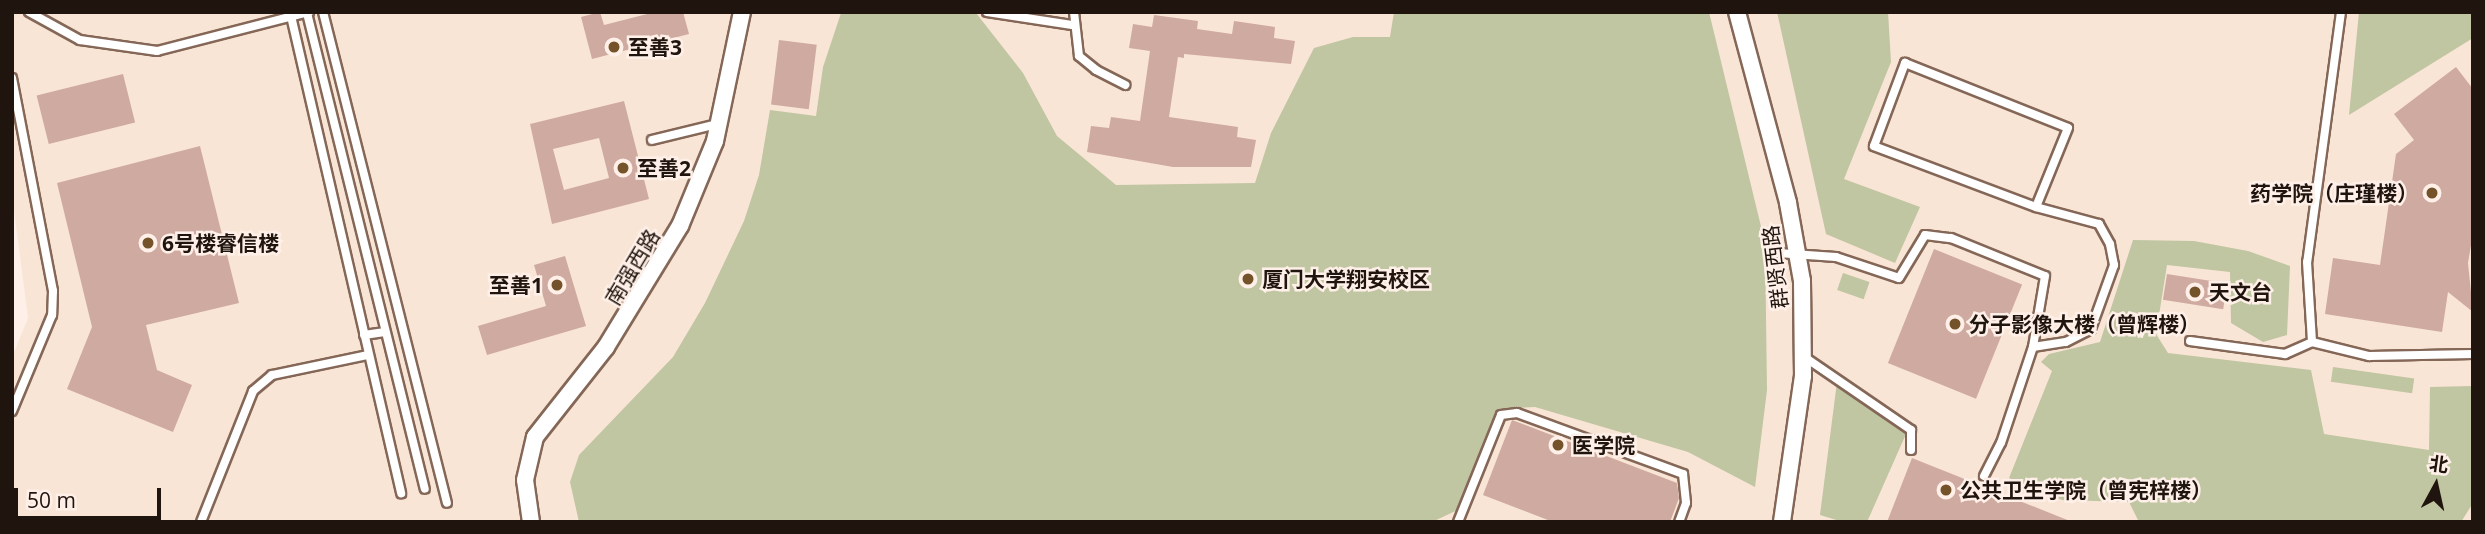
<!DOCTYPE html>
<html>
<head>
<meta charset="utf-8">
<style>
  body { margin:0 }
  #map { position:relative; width:2485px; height:534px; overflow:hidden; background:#fef0e8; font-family:"Open Sans","Noto Sans SC",sans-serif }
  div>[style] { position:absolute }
  .education>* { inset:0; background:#f9e5d5 }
  .green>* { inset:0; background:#c0c5a2; transform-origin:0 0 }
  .building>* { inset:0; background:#cfaaa0; transform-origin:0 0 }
  .roads { filter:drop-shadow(2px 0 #846757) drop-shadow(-2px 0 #846757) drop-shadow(0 2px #846757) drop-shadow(0 -2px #846757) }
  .service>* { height:8px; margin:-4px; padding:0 4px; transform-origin:4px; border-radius:4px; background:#fff }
  .minor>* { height:16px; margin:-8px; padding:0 8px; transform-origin:8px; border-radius:8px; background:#fff }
  .dots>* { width:19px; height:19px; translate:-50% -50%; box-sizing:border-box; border:4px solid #fef0e8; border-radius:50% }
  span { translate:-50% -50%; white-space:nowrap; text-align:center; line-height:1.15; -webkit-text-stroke:5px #fef0e8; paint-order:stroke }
  .poi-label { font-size:21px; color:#20150e; font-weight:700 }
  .left { translate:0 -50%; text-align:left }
  .right { translate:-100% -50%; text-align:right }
  .street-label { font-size:21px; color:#20150e }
  .frame { position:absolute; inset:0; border:14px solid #20150e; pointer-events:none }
  .north { position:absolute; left:2401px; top:450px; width:70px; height:70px; -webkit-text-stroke:5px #fef0e8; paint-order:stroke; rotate:8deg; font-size:19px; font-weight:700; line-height:28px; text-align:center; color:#20150e }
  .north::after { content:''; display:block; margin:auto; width:24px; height:32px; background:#20150e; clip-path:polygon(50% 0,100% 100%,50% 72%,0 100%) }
  .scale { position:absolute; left:14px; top:488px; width:147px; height:32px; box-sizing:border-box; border:4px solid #20150e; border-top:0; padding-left:9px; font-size:21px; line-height:24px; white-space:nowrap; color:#20150e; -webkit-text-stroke:5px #fef0e8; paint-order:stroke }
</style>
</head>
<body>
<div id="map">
  <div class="education">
    <i style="clip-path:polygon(12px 12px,2473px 12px,2473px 522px,12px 522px,12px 357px,28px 318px,12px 195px)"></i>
  </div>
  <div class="green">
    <i style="clip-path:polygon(1394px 12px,1709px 12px,1765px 243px,1767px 390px,1755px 487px,1688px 452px,1535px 407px,1512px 408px,1466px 506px,1432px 522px,579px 522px,570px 482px,579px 455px,673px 357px,705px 303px,744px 221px,759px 175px,770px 110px,816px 116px,823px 67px,841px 13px,976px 13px,1023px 73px,1057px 136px,1116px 185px,1255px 183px,1271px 133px,1314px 48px,1353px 37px,1390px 37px)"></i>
    <i style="clip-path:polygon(1777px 12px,1888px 12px,1891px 62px,1844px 179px,1920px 207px,1895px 263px,1826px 234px)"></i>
    <i style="clip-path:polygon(2359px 12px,2473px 12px,2473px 38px,2349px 115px)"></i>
    <i style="clip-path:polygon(2133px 240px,2194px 241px,2248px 251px,2290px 266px,2287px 335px,2263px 342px,2231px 323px,2230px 272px,2167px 265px,2156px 334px,2168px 353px,2311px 370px,2324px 434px,2429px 450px,2430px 387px,2473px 386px,2473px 503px,2461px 522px,2139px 522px,2129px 502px,2062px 500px,2009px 478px,2052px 371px,2041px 362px,2049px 354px,2100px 342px)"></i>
    <i style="left:1843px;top:273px;width:28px;height:18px;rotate:19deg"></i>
    <i style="left:2333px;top:367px;width:82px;height:15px;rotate:8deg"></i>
    <i style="clip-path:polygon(1837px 382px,1885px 412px,1906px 434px,1867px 522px,1843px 522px,1820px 515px)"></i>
  </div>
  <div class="building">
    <i style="clip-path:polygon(600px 12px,604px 25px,655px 12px,683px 12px,689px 34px,592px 59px,581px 17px)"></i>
    <i style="clip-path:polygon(1154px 15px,1198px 21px,1197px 29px,1232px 34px,1234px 21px,1275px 27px,1274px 38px,1295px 41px,1291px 64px,1184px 54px,1184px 58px,1178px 57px,1169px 117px,1238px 127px,1237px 137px,1256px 140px,1251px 167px,1173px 167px,1087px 152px,1091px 126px,1109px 128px,1111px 117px,1140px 121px,1150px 51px,1129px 48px,1133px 24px,1152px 27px)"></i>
    <i style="left:779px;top:40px;width:38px;height:65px;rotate:7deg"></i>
    <i style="clip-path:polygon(2456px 67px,2473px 89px,2473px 233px,2468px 263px,2473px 312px,2448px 292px,2442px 332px,2325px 314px,2333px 258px,2380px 265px,2396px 154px,2414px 140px,2394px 114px)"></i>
    <i style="left:123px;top:74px;width:50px;height:89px;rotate:76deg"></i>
    <i style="clip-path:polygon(evenodd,624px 101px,649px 199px,552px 224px,530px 124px,624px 101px,599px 138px,609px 178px,564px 190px,553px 149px,599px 138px)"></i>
    <i style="clip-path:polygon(200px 146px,239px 303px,146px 325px,157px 370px,192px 385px,173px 432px,67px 389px,92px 327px,57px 183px)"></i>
    <i style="left:1934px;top:249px;width:95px;height:123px;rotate:22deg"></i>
    <i style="clip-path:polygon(565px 256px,586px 326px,487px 355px,478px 326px,546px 306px,534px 265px)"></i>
    <i style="left:2167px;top:274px;width:61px;height:26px;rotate:9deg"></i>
    <i style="clip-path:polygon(1512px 420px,1677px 483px,1679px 498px,1670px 522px,1553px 522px,1483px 495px)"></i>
    <i style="clip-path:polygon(1912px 458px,2070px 521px,2070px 522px,1887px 522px)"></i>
  </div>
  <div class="roads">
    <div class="service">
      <i style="left:29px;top:12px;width:58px;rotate:28.8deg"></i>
      <i style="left:80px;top:40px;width:78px;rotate:8.1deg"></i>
      <i style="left:157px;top:51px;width:157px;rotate:-14.4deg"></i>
      <i style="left:323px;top:12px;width:506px;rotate:75.83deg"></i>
      <i style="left:987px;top:12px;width:86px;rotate:8.7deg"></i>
      <i style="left:1074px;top:12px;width:44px;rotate:83.5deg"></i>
      <i style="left:1079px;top:56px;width:22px;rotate:39deg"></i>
      <i style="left:1096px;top:70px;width:33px;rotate:27deg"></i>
      <i style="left:2341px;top:12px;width:252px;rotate:97.7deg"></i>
      <i style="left:2307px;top:262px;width:80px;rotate:86.4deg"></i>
      <i style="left:2312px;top:342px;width:59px;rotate:13.8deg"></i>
      <i style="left:2369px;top:356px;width:104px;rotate:-1.1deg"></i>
      <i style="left:307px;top:13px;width:490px;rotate:76.1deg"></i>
      <i style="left:291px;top:16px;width:490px;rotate:77deg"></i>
      <i style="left:12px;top:78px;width:217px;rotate:79.1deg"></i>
      <i style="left:53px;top:291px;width:24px;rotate:92deg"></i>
      <i style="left:52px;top:315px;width:104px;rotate:112.6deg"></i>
      <i style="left:652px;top:140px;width:67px;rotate:-13.8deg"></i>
      <i style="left:1778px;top:253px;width:58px;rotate:3.9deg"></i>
      <i style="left:1836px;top:257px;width:66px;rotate:18.4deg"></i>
      <i style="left:1899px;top:278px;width:50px;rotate:-58.8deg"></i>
      <i style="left:1925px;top:235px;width:26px;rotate:7deg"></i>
      <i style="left:1951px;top:238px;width:101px;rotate:22deg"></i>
      <i style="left:2045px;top:276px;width:72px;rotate:99.6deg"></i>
      <i style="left:364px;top:335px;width:21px;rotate:-8deg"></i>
      <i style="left:2190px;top:341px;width:96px;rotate:7.8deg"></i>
      <i style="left:2285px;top:354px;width:30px;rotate:-24deg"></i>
      <i style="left:1803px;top:356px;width:131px;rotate:34.4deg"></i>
      <i style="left:1911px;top:430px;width:20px;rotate:90deg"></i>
      <i style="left:1984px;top:476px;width:37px;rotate:-63deg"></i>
      <i style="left:2001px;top:443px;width:101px;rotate:-71.6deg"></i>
      <i style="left:2033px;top:347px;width:33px;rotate:-9deg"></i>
      <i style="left:2066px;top:342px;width:28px;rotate:-27deg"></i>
      <i style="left:2091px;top:329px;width:68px;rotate:-70.2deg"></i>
      <i style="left:2114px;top:265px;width:21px;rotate:-101deg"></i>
      <i style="left:2110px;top:244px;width:23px;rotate:-119deg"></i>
      <i style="left:2099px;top:224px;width:65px;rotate:-164.9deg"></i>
      <i style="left:2036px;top:207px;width:173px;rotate:-159.4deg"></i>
      <i style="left:1874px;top:146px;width:89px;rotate:-69.5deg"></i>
      <i style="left:1905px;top:63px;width:175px;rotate:21.7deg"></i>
      <i style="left:2068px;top:128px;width:85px;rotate:112.1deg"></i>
      <i style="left:201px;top:522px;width:141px;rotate:-68.3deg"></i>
      <i style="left:253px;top:391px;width:25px;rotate:-40deg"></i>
      <i style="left:272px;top:375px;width:98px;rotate:-11.8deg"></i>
      <i style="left:1458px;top:522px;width:115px;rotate:-68.1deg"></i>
      <i style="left:1501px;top:415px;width:16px;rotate:-7deg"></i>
      <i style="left:1517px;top:413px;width:177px;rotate:20.2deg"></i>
      <i style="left:1683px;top:474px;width:29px;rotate:84deg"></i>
      <i style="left:1686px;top:503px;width:20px;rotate:110deg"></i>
    </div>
    <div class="minor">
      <i style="left:1737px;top:12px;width:198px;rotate:75deg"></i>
      <i style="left:1788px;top:203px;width:79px;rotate:79.8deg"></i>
      <i style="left:1802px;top:281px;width:95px;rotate:89.4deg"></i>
      <i style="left:1803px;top:376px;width:148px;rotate:98.2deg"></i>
      <i style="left:531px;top:522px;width:42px;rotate:-98.1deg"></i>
      <i style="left:525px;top:480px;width:44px;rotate:-76.9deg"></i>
      <i style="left:535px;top:437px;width:115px;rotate:-51.7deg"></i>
      <i style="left:606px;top:347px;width:142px;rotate:-58.6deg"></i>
      <i style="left:680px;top:226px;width:92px;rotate:-67.6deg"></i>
      <i style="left:715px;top:141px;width:132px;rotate:-78.2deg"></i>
    </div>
  </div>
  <div class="dots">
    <i style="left:614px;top:47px;background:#74532a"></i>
    <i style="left:623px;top:168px;background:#74532a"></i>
    <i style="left:2432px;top:193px;background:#74532a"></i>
    <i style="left:148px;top:243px;background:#74532a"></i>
    <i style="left:1248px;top:279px;background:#74532a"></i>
    <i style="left:557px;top:285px;background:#74532a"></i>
    <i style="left:2195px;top:292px;background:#74532a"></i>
    <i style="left:1955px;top:324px;background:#74532a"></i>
    <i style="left:1558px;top:445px;background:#74532a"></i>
    <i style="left:1946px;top:490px;background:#74532a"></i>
  </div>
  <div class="poi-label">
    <span class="left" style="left:628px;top:47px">至善3</span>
    <span class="left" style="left:637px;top:168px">至善2</span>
    <span class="right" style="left:2418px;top:193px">药学院（庄瑾楼）</span>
    <span class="left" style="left:162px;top:243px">6号楼睿信楼</span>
    <span class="left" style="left:1262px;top:279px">厦门大学翔安校区</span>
    <span class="right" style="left:543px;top:285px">至善1</span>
    <span class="left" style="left:2209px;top:292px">天文台</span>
    <span class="left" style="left:1969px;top:324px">分子影像大楼（曾辉楼）</span>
    <span class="left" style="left:1572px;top:445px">医学院</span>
    <span class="left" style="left:1960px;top:490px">公共卫生学院（曾宪梓楼）</span>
  </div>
  <div class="street-label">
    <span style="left:632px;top:267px;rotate:-59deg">南强西路</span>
    <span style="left:1775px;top:267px;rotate:-97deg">群贤西路</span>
  </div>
  <div class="frame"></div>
  <div class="north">北</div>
  <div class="scale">50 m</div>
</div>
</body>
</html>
